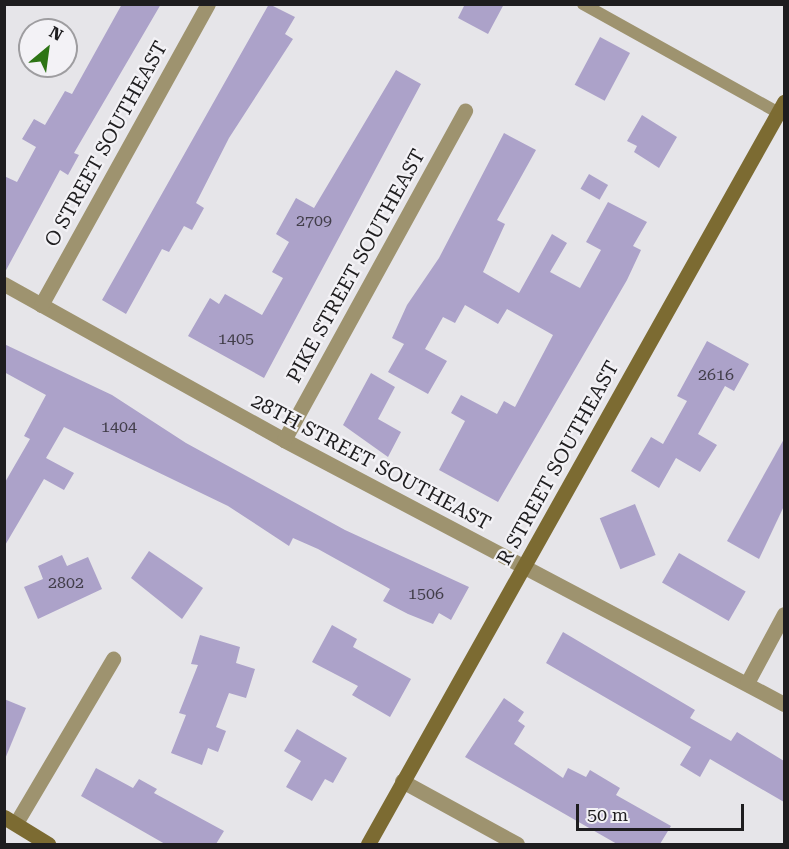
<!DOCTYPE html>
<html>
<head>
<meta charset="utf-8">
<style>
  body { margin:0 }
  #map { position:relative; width:789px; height:849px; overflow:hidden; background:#e6e5e9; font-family:"Roboto Serif",serif }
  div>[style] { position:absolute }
  .building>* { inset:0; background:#aca2c9; transform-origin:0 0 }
  .lane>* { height:12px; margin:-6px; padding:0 6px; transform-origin:6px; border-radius:6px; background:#9e936f }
  .street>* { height:15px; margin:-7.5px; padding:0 7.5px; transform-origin:7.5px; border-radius:7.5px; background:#9e936f }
  .secondary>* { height:15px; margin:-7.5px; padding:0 7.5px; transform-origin:7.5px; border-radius:7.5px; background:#7c6b32 }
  span { translate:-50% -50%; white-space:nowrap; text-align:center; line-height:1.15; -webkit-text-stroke:4.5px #f3f2f6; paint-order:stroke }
  .number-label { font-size:16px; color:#423e4a }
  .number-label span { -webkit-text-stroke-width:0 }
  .street-label { font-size:20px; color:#1e1d1f }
  .frame { position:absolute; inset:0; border:6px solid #1e1d1f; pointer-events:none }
  .north { position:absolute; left:18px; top:18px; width:60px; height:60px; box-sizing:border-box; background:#f3f2f6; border:2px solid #9e9da0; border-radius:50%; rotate:29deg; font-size:16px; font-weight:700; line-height:24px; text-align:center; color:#1e1d1f }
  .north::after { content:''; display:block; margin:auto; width:21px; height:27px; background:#2d7415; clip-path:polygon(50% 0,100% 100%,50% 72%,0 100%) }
  .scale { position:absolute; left:576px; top:804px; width:168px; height:27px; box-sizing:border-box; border:3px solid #1e1d1f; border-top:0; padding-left:8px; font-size:18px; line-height:21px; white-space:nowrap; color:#1e1d1f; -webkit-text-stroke:4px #f3f2f6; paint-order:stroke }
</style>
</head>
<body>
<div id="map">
  <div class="building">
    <i style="clip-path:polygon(122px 4px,161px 4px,74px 153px,79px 155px,68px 175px,60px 170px,4px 274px,4px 176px,17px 182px,36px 147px,22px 139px,34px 119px,45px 125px,65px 91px,72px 94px)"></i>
    <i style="clip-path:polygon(269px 4px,295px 17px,285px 34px,293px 39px,229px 138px,196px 203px,204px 208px,192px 230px,184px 226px,169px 252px,162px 249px,126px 314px,102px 300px)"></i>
    <i style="clip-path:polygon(465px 4px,504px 4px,488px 34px,458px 18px)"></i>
    <i style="left:600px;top:37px;width:34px;height:54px;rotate:28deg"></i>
    <i style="clip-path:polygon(396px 70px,421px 84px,264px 378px,188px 336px,210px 298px,219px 304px,225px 294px,262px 315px,283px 278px,272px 272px,289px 242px,276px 234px,296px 198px,314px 208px)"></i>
    <i style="clip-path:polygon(642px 115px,677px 137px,659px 168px,634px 152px,637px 146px,627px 141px)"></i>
    <i style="clip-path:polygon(504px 133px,536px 150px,497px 220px,505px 224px,483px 272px,519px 293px,552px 234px,567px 243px,550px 272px,580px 288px,601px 250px,586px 242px,608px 202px,647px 222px,633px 246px,641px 250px,627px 280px,498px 502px,439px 470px,465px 421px,451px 413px,461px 395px,497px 414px,504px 401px,515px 407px,553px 335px,507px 309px,498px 324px,465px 305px,455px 323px,443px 317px,425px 349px,447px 361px,428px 394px,388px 372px,404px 344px,392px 338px,407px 305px,439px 258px)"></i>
    <i style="left:589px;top:174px;width:22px;height:17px;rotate:30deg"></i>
    <i style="clip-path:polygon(707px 341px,749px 364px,734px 391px,725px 386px,698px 434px,717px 445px,700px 472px,676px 458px,659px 488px,631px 471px,651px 437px,663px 444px,687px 401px,677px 396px)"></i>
    <i style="clip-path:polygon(4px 344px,112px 395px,186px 443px,345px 530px,469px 587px,451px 620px,439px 613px,433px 624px,408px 614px,383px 601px,390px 589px,318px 549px,293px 538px,289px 546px,228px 506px,64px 427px,46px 458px,74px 473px,64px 490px,44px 479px,4px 547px,4px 484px,30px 439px,24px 436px,46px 395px,4px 372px)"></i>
    <i style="clip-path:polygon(371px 373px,395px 387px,378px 419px,401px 432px,388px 457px,343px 425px)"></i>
    <i style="clip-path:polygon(784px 439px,784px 506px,759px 559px,727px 541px)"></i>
    <i style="left:635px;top:504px;width:55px;height:38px;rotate:68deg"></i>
    <i style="clip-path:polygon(149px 551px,203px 588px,182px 619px,131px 578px)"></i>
    <i style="left:679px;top:553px;width:77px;height:34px;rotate:30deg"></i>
    <i style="clip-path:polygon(62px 555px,67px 566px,88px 557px,102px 589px,38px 619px,24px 587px,43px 579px,38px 566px)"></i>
    <i style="clip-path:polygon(332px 625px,357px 639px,353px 647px,411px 679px,390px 717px,352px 695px,358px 686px,312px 662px)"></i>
    <i style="clip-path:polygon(563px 632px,695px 710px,690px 718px,731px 741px,737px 732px,784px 761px,784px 802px,710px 759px,700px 777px,680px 765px,691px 747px,546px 663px)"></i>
    <i style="clip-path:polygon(200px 635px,240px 647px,236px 663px,255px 669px,246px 698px,229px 693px,216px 727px,226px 731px,218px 752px,208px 748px,202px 765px,171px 753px,186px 715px,179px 713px,198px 665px,191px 664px)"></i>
    <i style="clip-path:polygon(504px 698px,524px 712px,518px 721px,525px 726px,514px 744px,563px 778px,568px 768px,586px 777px,590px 770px,620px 788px,616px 795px,671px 826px,660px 844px,617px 844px,465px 757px)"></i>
    <i style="clip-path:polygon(4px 699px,26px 708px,5px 759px,4px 759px)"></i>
    <i style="clip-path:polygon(297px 729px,347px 758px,333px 783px,325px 779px,312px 801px,286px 787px,301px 761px,284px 751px)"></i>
    <i style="clip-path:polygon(96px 768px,133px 788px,139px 779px,157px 789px,154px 793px,224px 831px,216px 844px,165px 844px,81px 796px)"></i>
  </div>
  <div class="lane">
    <i style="left:583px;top:4px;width:224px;rotate:29.1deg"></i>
  </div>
  <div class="street">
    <i style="left:4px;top:284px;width:321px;rotate:29.1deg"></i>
    <i style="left:284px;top:440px;width:565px;rotate:27.83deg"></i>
    <i style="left:41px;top:305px;width:344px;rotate:-61deg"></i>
    <i style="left:284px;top:440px;width:376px;rotate:-61.2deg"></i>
    <i style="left:747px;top:683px;width:78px;rotate:-61.8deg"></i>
    <i style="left:402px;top:781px;width:131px;rotate:28.7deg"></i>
    <i style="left:16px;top:823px;width:191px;rotate:-59.4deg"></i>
  </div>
  <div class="secondary">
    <i style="left:4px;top:817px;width:52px;rotate:31.5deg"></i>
    <i style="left:368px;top:844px;width:851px;rotate:-60.72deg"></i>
  </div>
  <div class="number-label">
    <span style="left:314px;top:221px">2709</span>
    <span style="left:236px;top:339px">1405</span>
    <span style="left:716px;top:375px">2616</span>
    <span style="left:119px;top:427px">1404</span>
    <span style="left:66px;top:583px">2802</span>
    <span style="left:426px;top:594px">1506</span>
  </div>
  <div class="street-label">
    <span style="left:106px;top:144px;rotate:-61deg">O STREET SOUTHEAST</span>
    <span style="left:356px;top:266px;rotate:-61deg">PIKE STREET SOUTHEAST</span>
    <span style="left:371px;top:462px;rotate:28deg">28TH STREET SOUTHEAST</span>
    <span style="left:558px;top:463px;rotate:-61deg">R STREET SOUTHEAST</span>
  </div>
  <div class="frame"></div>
  <div class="north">N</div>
  <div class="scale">50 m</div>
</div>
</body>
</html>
